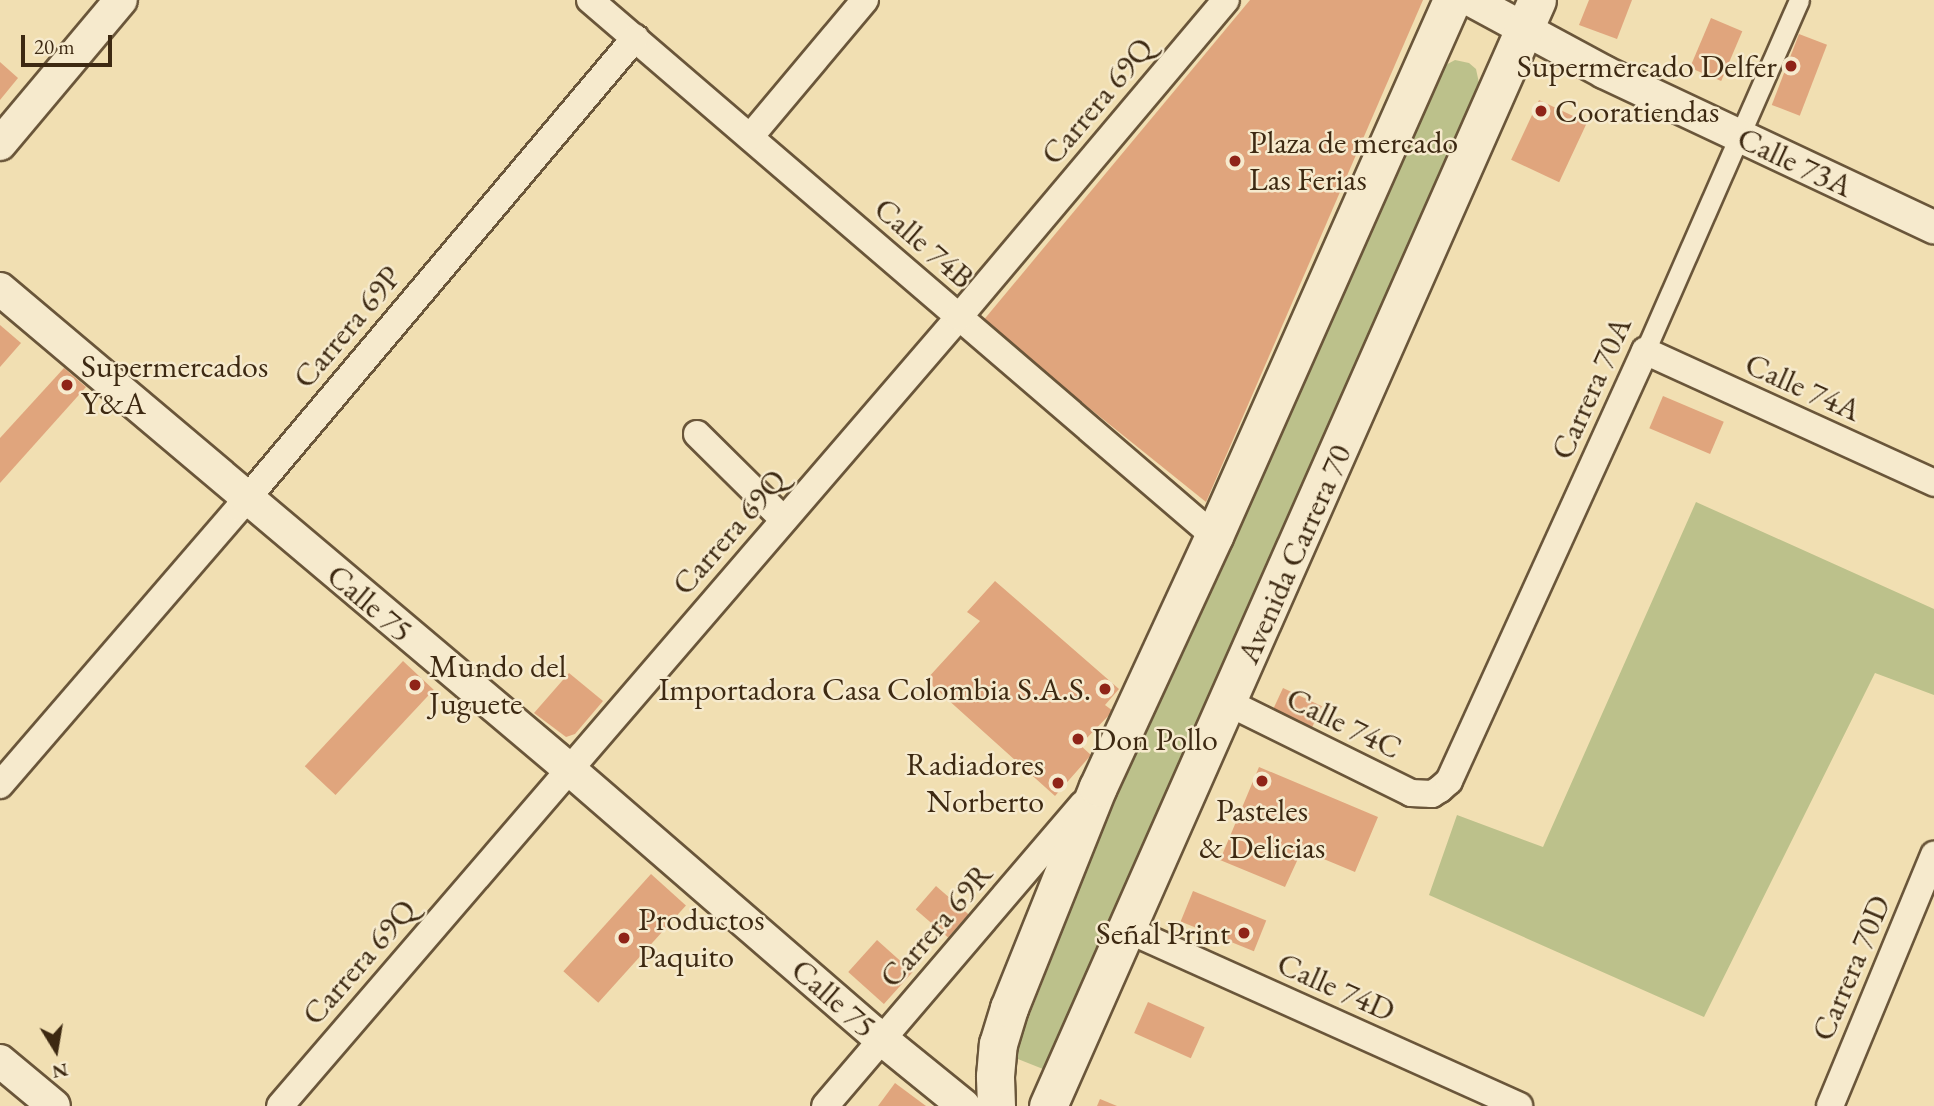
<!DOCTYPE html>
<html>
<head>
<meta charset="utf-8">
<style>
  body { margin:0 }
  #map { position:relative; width:1934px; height:1106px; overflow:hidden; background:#f1dfb2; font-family:"EB Garamond",serif }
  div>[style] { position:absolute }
  .green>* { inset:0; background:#bcc18b }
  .building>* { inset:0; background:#e0a57d; transform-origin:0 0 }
  .roads { filter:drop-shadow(2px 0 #6a563a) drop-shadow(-2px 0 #6a563a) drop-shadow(0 2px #6a563a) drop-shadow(0 -2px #6a563a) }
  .pedestrian>* { height:19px; margin:-9.5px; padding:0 9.5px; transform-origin:9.5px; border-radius:9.5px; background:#f6eacd }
  .minor>* { height:26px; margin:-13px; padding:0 13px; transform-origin:13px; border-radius:13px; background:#f6eacd }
  .tertiary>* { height:32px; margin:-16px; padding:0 16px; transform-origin:16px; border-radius:16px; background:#f6eacd }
  .secondary>* { height:37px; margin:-18.5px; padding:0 18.5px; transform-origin:18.5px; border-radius:18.5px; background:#f6eacd }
  .dots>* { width:19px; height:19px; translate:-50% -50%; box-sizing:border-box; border:4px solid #f6eacd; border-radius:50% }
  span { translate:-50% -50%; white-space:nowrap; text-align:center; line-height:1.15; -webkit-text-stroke:5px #f6eacd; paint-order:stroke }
  .poi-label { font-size:32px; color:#3d2912 }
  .right { translate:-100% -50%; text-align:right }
  .left { translate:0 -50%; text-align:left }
  .street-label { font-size:32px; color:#3d2912 }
  .north { position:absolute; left:21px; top:1015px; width:70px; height:70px; -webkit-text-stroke:5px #f6eacd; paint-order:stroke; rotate:169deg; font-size:19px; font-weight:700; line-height:28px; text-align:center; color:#3d2912 }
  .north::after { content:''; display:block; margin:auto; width:24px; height:32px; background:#3d2912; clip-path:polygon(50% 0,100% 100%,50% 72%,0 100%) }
  .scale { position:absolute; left:21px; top:35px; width:91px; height:32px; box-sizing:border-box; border:4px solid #3d2912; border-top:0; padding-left:9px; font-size:21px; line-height:24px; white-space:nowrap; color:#3d2912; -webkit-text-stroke:5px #f6eacd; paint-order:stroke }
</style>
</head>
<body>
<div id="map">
  <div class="green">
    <i style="clip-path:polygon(1455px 60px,1469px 63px,1476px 69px,1479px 83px,1414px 238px,1043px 1069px,1013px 1057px,1055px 951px,1073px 881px,1332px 303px,1442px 67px)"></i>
    <i style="clip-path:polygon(1696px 502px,1934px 609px,1934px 695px,1875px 673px,1704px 1017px,1429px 895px,1457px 815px,1543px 847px)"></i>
  </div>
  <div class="building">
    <i style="clip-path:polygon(1250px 0,1423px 0,1206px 502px,982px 322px)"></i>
    <i style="clip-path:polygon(1589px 0,1632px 0,1617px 39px,1579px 25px)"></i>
    <i style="left:1711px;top:18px;width:34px;height:54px;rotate:23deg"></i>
    <i style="left:1799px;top:34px;width:30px;height:76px;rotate:21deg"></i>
    <i style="clip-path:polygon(0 62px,18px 78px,0 100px)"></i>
    <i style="left:1539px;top:100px;width:53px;height:66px;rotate:25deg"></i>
    <i style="clip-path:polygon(0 325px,21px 343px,0 367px)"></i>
    <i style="clip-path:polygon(64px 368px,86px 387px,0 483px,0 438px)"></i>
    <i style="left:1663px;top:396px;width:66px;height:35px;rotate:23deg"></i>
    <i style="clip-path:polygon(995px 581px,1119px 689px,1105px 705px,1113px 711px,1080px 745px,1091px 755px,1055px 796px,926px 680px,980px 621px,967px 612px)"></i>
    <i style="left:403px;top:661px;width:42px;height:144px;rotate:43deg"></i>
    <i style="clip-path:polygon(569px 673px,603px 701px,575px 734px,566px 737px,534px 713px)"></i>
    <i style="left:1283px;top:688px;width:43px;height:30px;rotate:25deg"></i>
    <i style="clip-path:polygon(1259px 767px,1378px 817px,1355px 872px,1302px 850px,1285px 887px,1220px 860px)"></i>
    <i style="left:651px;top:874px;width:47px;height:131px;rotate:42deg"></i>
    <i style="left:936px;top:886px;width:43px;height:31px;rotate:41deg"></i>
    <i style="left:1193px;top:891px;width:79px;height:33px;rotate:22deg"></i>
    <i style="left:877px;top:940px;width:48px;height:43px;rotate:42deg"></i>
    <i style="left:1148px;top:1002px;width:62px;height:34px;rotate:24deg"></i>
    <i style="clip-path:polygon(895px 1083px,926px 1106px,878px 1106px)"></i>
    <i style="clip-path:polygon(1100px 1099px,1117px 1106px,1097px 1106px)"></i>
  </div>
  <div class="roads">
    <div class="pedestrian">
      <i style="left:1645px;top:351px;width:383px;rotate:-66.3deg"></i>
    </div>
    <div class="minor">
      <i style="left:590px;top:0;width:823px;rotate:40.66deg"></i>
      <i style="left:750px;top:137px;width:179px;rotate:-50deg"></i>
      <i style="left:697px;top:434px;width:122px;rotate:44.7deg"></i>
      <i style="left:1229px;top:703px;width:203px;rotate:26.3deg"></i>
      <i style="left:1411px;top:793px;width:21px;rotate:3deg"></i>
      <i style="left:1432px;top:794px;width:9px;rotate:-32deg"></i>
      <i style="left:1440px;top:789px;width:12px;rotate:-42deg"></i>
      <i style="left:1449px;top:781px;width:473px;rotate:-65.5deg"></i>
      <i style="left:1645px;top:351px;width:318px;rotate:24.5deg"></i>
      <i style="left:0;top:785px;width:366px;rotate:-49.2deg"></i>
      <i style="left:239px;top:508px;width:615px;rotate:-49.88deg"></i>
      <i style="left:1126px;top:929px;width:431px;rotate:24.2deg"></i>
      <i style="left:280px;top:1106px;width:1041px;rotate:-49.29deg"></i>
      <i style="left:959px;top:317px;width:414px;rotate:-49.9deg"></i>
      <i style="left:825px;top:1106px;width:397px;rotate:-49.5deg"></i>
      <i style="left:1830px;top:1106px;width:272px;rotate:-67.5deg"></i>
    </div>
    <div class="tertiary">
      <i style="left:1471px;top:0;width:151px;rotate:28.4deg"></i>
      <i style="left:1604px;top:72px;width:365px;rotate:25.2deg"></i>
      <i style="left:0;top:144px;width:188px;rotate:-50deg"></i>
      <i style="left:0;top:289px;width:744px;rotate:40.15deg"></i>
      <i style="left:569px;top:769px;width:402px;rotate:40.9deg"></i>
      <i style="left:873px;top:1032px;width:117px;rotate:39.1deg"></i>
      <i style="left:0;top:1061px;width:70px;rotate:39.8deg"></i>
    </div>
    <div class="secondary">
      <i style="left:996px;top:1106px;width:30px;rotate:-92deg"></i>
      <i style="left:995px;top:1076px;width:32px;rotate:-85deg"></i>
      <i style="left:998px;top:1044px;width:38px;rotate:-73deg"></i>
      <i style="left:1009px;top:1008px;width:238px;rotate:-68.1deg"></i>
      <i style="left:1098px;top:787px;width:277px;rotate:-65.2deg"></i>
      <i style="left:1214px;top:536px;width:586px;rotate:-66.06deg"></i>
      <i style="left:1048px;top:1106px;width:1209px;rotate:-66.15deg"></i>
    </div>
  </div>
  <div class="dots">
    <i style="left:1791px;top:66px;background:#8f2418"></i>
    <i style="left:1541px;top:111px;background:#8f2418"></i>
    <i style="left:1235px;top:161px;background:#8f2418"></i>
    <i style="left:67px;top:385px;background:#8f2418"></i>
    <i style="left:415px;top:685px;background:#8f2418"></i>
    <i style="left:1105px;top:689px;background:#8f2418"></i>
    <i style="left:1078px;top:739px;background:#8f2418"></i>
    <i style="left:1262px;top:781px;background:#8f2418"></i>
    <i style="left:1058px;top:783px;background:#8f2418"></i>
    <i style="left:1244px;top:933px;background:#8f2418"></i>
    <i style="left:624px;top:938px;background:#8f2418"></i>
  </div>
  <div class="poi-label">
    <span class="right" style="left:1777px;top:66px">Supermercado Delfer</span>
    <span class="left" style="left:1555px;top:111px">Cooratiendas</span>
    <span class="left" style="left:1249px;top:161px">Plaza de mercado<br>Las Ferias</span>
    <span class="left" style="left:81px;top:385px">Supermercados<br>Y&amp;A</span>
    <span class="left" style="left:429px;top:685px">Mundo del<br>Juguete</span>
    <span class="right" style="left:1091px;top:689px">Importadora Casa Colombia S.A.S.</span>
    <span class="left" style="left:1092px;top:739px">Don Pollo</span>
    <span class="right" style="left:1044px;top:783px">Radiadores<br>Norberto</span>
    <span style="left:1262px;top:829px">Pasteles<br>&amp; Delicias</span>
    <span class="left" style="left:638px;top:938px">Productos<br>Paquito</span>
    <span class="right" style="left:1230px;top:933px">Señal Print</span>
  </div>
  <div class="street-label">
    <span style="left:1097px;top:101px;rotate:-50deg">Carrera 69Q</span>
    <span style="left:1795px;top:162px;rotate:25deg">Calle 73A</span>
    <span style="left:924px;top:243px;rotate:41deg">Calle 74B</span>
    <span style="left:347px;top:327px;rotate:-50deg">Carrera 69P</span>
    <span style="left:1803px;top:387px;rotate:24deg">Calle 74A</span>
    <span style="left:1591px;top:388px;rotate:-66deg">Carrera 70A</span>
    <span style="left:729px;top:532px;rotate:-49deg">Carrera 69Q</span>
    <span style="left:1294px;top:554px;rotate:-66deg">Avenida Carrera 70</span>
    <span style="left:370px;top:603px;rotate:40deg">Calle 75</span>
    <span style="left:1344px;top:723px;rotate:26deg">Calle 74C</span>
    <span style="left:936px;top:925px;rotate:-49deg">Carrera 69R</span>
    <span style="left:359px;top:962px;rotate:-49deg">Carrera 69Q</span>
    <span style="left:1851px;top:968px;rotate:-67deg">Carrera 70D</span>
    <span style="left:1336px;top:987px;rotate:24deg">Calle 74D</span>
    <span style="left:834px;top:998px;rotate:41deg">Calle 75</span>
  </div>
  <div class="north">N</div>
  <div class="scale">20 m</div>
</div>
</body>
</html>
